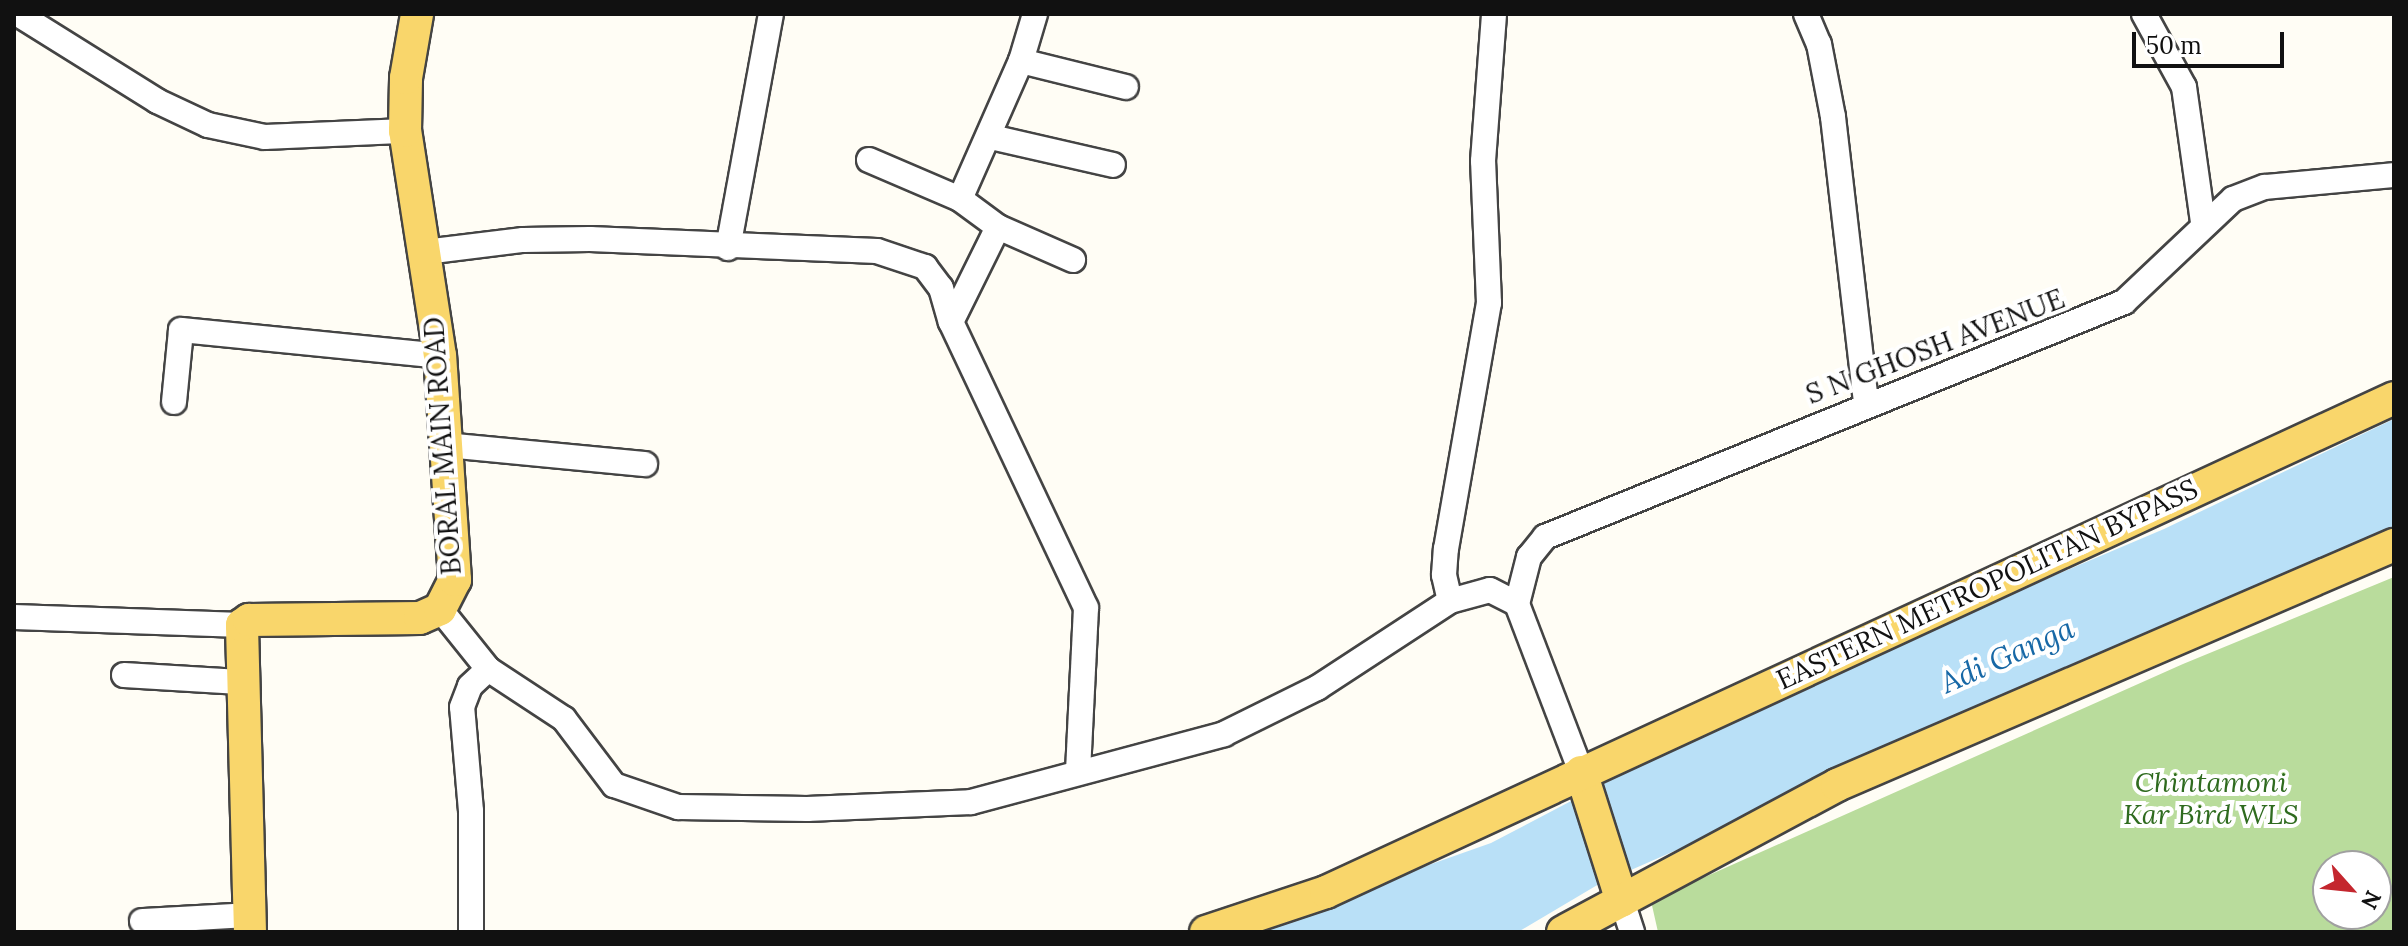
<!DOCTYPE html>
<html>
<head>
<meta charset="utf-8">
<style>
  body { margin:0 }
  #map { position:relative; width:2408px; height:946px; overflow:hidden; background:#fffdf5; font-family:Lora,serif }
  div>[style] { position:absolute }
  .forest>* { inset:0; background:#b9dc9c }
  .water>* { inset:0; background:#b9e0f7 }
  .roads { filter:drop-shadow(2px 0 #444) drop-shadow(-2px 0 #444) drop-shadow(0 2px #444) drop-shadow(0 -2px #444) }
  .minor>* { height:24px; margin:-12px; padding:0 12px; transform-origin:12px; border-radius:12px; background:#fff }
  .major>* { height:32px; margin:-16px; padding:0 16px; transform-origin:16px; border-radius:16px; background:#f9d66b }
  span { translate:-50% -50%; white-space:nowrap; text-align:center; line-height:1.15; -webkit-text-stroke:8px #fff; paint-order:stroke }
  .street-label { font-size:28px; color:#111 }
  .park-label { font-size:28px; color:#2f6b1f; font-style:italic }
  .water-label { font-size:30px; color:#1768a6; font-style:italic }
  .frame { position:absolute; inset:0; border:16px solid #111; pointer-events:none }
  .north { position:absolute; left:2312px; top:850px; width:80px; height:80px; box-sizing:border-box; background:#fff; border:2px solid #a0a0a0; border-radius:50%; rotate:117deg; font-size:22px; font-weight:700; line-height:32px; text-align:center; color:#111 }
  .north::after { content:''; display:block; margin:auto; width:28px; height:36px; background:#c4262e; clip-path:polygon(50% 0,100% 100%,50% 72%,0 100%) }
  .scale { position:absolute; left:2132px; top:32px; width:152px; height:36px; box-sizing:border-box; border:4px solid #111; border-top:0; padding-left:10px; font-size:24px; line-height:28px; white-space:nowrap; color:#111; -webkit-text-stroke:6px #fff; paint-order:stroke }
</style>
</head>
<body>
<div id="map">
  <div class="forest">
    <i style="clip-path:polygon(evenodd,2394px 577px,2394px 932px,1658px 932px,1651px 901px,2183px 664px,2394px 577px,2328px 866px,2376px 866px,2376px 914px,2328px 914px,2328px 866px)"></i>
  </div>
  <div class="water">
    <i style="clip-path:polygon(2394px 419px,2394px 536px,1599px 884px,1518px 932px,1239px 932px,1491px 843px,1779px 692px,2164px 529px)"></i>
  </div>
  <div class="roads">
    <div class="minor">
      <i style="left:18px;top:14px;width:164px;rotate:32deg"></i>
      <i style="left:157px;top:101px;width:56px;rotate:25.2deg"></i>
      <i style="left:208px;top:125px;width:58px;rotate:11.9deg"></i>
      <i style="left:265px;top:137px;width:140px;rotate:-2.5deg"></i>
      <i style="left:1806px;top:14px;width:33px;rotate:67deg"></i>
      <i style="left:1819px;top:44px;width:74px;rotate:79.1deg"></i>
      <i style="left:1833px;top:117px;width:288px;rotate:83.4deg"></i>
      <i style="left:2144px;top:14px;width:83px;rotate:61.3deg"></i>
      <i style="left:2184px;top:87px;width:136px;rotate:82deg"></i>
      <i style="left:1021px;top:61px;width:49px;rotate:-73.4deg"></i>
      <i style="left:991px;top:137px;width:125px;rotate:12.9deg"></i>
      <i style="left:869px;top:160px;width:99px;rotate:23.2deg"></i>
      <i style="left:960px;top:199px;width:47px;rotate:36.4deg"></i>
      <i style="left:998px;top:227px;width:106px;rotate:116.3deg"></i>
      <i style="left:960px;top:199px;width:151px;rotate:-66.2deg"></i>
      <i style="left:1021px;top:61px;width:108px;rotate:13.9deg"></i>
      <i style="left:998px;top:227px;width:82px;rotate:23.7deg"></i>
      <i style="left:728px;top:248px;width:238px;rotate:-79.6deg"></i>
      <i style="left:425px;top:252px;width:99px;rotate:-7deg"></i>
      <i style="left:523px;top:240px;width:67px;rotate:-0.9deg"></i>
      <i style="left:590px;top:239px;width:287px;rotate:2.4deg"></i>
      <i style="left:877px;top:251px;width:51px;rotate:18.4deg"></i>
      <i style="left:925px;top:267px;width:26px;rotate:53deg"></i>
      <i style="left:941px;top:288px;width:35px;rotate:74deg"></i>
      <i style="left:951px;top:322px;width:316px;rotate:64.7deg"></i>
      <i style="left:1086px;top:608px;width:162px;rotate:92.8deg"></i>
      <i style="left:174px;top:402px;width:72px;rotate:-84.4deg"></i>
      <i style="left:181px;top:330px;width:260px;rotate:5.7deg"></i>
      <i style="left:446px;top:445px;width:200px;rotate:5.5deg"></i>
      <i style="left:1450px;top:601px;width:27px;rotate:-103deg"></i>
      <i style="left:1444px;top:575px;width:26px;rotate:-86deg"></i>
      <i style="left:1446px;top:549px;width:250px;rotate:-80.1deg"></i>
      <i style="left:1489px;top:303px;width:142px;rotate:-92.4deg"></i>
      <i style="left:1483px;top:161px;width:147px;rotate:-85.7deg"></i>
      <i style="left:1517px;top:604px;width:49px;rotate:-75.7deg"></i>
      <i style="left:1529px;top:557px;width:26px;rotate:-51deg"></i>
      <i style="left:1545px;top:537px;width:625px;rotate:-22.09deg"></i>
      <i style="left:2124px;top:302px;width:150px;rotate:-43.4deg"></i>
      <i style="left:2233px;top:199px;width:34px;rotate:-21deg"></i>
      <i style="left:2265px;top:187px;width:130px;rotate:-5.3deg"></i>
      <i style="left:440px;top:609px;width:77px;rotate:51.3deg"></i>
      <i style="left:488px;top:669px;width:91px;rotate:33.3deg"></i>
      <i style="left:564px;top:719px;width:83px;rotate:52.9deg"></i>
      <i style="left:614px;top:785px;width:68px;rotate:19deg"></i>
      <i style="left:678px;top:807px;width:129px;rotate:0.9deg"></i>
      <i style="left:807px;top:809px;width:164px;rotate:-2.4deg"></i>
      <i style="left:971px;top:802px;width:262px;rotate:-15deg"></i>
      <i style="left:1224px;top:734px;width:104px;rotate:-26.3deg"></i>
      <i style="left:1317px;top:688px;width:159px;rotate:-33.2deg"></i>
      <i style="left:1450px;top:601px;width:41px;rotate:-15.4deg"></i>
      <i style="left:1490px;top:590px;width:30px;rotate:27deg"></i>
      <i style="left:1517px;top:604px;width:180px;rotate:69.1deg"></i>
      <i style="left:14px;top:617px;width:228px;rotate:2deg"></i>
      <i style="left:124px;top:675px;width:116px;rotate:3.5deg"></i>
      <i style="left:1622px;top:901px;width:33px;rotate:72deg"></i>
      <i style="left:142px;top:921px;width:107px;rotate:-3.2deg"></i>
      <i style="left:471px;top:932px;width:121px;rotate:-90deg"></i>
      <i style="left:471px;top:811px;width:104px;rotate:-94.9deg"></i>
      <i style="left:462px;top:707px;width:22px;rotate:-69deg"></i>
      <i style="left:470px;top:686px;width:25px;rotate:-43deg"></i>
    </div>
    <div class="major">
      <i style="left:1581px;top:772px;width:135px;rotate:72.4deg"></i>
      <i style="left:250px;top:932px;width:307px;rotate:-91.5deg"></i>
      <i style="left:242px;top:625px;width:9px;rotate:-36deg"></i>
      <i style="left:249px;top:620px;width:171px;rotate:-0.7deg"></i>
      <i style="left:420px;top:618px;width:22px;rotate:-24deg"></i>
      <i style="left:440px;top:609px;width:33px;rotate:-63deg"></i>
      <i style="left:455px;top:580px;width:225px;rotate:-93.8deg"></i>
      <i style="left:440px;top:356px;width:228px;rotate:-98.8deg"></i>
      <i style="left:405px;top:131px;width:53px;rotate:-88.9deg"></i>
      <i style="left:406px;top:78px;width:65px;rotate:-80.2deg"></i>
      <i style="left:1206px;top:932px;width:126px;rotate:-18.4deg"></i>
      <i style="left:1326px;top:892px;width:1177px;rotate:-24.82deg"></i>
      <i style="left:1563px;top:932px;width:311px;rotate:-28.2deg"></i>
      <i style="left:1837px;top:785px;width:607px;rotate:-23.31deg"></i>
    </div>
  </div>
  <div class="street-label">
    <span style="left:1935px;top:346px;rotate:-21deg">S N GHOSH AVENUE</span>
    <span style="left:442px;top:446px;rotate:-94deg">BORAL MAIN ROAD</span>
    <span style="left:1987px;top:584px;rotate:-25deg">EASTERN METROPOLITAN BYPASS</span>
  </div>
  <div class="park-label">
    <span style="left:2211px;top:798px">Chintamoni<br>Kar Bird WLS</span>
  </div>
  <div class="water-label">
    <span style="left:2007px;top:655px;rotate:-24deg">Adi Ganga</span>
  </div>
  <div class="frame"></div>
  <div class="north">N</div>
  <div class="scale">50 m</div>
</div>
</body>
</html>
